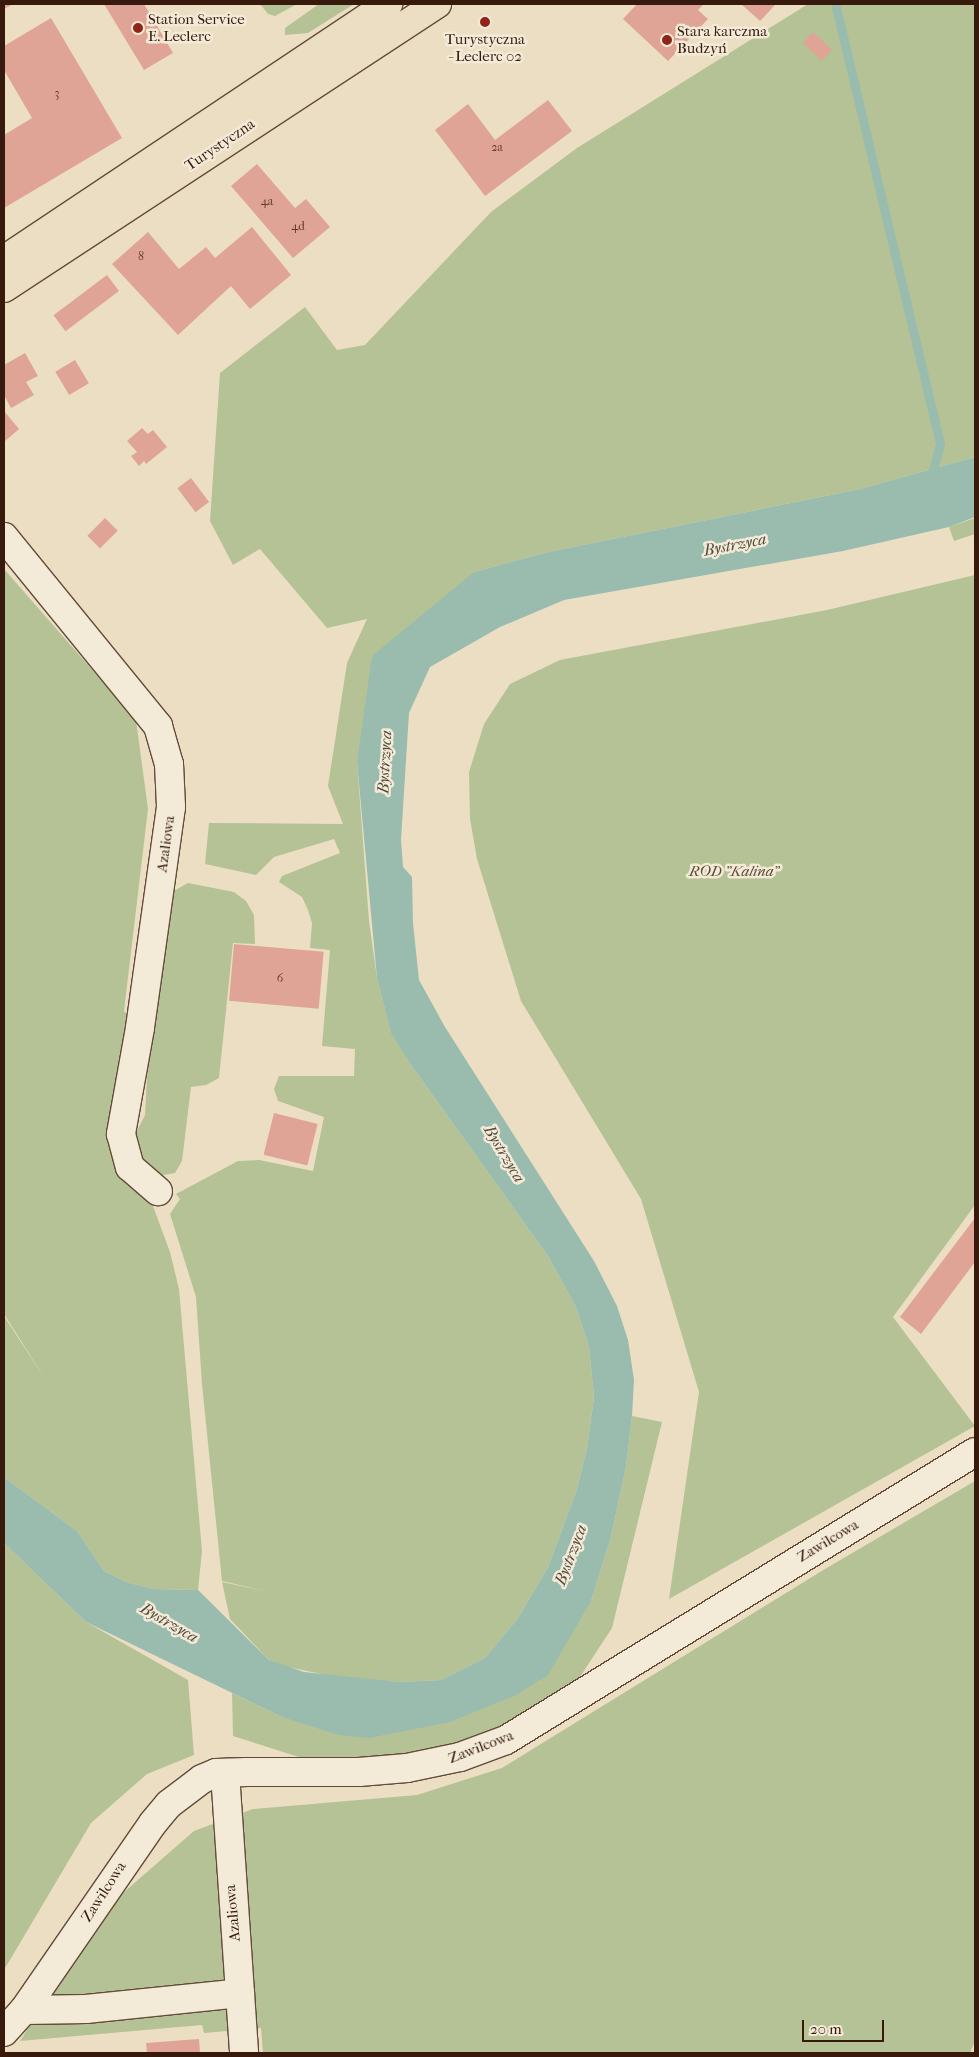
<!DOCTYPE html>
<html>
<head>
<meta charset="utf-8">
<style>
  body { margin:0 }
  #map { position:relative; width:979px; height:2057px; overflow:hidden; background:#ecdec3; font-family:"IM FELL French Canon",serif }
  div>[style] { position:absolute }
  .green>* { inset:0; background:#b5c295 }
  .water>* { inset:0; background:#99bcaf }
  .stream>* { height:9px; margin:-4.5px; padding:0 4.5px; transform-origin:4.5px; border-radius:4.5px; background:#99bcaf }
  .building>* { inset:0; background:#dfa495; transform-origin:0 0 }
  .roads { filter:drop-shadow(1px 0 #644b39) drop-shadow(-1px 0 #644b39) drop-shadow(0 1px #644b39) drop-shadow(0 -1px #644b39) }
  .minor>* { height:28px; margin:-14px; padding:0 14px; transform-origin:14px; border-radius:14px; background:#f3ead8 }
  .major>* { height:28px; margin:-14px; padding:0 14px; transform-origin:14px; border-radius:14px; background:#ecdec3 }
  .dots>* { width:14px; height:14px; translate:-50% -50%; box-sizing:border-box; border:2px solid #f3ead8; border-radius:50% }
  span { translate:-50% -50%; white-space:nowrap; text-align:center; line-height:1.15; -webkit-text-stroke:5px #f3ead8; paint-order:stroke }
  .number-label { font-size:12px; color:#613c2e }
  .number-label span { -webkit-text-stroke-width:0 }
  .poi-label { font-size:15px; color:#371a0b }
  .left { translate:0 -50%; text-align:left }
  .street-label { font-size:15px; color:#371a0b }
  .park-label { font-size:15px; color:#5d4c34; font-style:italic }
  .water-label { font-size:16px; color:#544b3c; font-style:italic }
  .frame { position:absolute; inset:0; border:5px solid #371a0b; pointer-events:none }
  .scale { position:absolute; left:802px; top:2020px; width:82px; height:22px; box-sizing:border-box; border:2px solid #371a0b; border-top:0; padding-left:6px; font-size:15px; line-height:18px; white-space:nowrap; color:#371a0b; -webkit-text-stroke:4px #f3ead8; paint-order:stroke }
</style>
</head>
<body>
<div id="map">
  <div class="green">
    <i style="clip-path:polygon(260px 4px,297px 4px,275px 16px,268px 14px)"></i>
    <i style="clip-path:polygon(319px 4px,354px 4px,308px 33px,285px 35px,285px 28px)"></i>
    <i style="clip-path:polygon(808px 4px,975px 4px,975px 457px,860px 489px,548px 552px,474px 572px,357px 762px,369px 921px,377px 978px,391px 1032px,411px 1065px,548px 1256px,576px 1307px,589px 1347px,594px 1397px,587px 1448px,576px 1492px,548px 1567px,518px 1618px,485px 1658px,441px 1680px,399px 1682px,341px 1678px,283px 1666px,269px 1660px,230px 1619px,222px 1582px,266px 1591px,222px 1581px,202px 1384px,196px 1297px,170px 1214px,180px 1199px,176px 1194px,238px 1161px,259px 1160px,313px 1171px,324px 1117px,278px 1101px,274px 1089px,279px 1076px,354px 1076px,355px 1049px,322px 1046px,330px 950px,310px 948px,312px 923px,308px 910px,302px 897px,279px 882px,282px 876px,340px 853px,334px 839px,274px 857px,256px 875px,205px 864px,209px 823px,343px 824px,328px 786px,347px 663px,367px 619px,327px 628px,260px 549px,233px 565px,210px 521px,220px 373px,305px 307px,337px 350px,365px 345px,491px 212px,577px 148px)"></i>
    <i style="clip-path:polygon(975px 518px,975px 534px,954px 541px,949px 527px)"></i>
    <i style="clip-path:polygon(4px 569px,136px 720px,148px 809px,124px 1011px,140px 1028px,111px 1156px,147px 1190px,170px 1252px,179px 1289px,202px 1551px,198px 1590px,154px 1589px,126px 1582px,104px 1571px,77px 1531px,4px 1477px,4px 1316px,47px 1382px,4px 1314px)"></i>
    <i style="clip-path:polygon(975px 575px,975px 1205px,893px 1317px,975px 1426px,669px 1599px,699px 1392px,641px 1199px,521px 1001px,477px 859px,470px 819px,469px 772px,484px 724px,510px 684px,560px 660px,827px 610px)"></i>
    <i style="clip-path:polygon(188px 883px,234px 892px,246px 901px,254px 915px,255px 944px,233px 943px,219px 1078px,206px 1085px,191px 1087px,182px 1161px,175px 1173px,158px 1176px,142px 1170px,134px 1137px,145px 1115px,149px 1042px,172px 892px)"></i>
    <i style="clip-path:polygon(632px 1416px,662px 1422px,612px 1628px,574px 1686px,526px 1717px,460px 1745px,423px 1755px,343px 1762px,302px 1758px,233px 1736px,232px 1693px,282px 1717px,369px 1738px,591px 1601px,611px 1537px,626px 1467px)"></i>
    <i style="clip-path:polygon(975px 1481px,975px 2041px,970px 2053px,263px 2053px,261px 2028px,204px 2033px,202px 2025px,20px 2041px,100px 1913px,194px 1831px,253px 1809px,417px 1795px,502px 1768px,825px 1569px)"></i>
    <i style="clip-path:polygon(4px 1543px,86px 1622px,188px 1680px,194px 1755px,147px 1774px,91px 1823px,4px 1970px)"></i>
  </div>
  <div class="water">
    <i style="clip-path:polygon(975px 457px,975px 517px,949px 527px,843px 551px,564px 600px,500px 627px,430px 667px,409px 713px,401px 840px,403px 867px,412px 877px,413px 923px,419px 980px,445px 1027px,594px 1261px,617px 1306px,628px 1340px,634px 1380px,632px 1416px,626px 1467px,611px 1537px,591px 1601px,548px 1675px,516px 1695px,450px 1722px,369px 1738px,339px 1735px,282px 1717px,86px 1622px,4px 1543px,4px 1477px,77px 1531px,104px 1571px,126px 1582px,154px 1589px,198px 1590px,269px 1660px,304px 1672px,399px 1682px,441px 1680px,485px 1658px,518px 1618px,548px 1567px,576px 1492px,587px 1448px,594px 1397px,589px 1347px,576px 1307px,548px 1256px,411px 1065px,391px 1033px,377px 978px,357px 762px,372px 656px,474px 572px,548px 552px,860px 489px)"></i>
  </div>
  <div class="stream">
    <i style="left:836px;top:7px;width:449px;rotate:76.6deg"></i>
    <i style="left:940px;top:444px;width:35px;rotate:105deg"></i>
  </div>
  <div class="building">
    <i style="clip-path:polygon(4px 4px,13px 4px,4px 9px)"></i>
    <i style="clip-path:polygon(104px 4px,144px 4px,173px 53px,144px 70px)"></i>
    <i style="clip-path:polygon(637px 4px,704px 4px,698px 10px,708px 19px,668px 61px,623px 19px)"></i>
    <i style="clip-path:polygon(741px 4px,776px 4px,760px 21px)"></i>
    <i style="clip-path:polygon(51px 18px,122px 138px,4px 208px,4px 135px,32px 118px,4px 70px,4px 46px)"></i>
    <i style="left:813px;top:32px;width:26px;height:15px;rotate:43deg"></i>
    <i style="clip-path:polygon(548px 100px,572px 131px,485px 196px,435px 130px,468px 104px,495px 140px)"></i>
    <i style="clip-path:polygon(257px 164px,295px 208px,306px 199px,330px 227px,293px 258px,231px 186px)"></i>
    <i style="clip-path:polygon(252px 227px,291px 275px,250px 309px,231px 286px,178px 335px,112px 264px,148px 232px,179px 269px,206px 247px,215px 258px)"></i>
    <i style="left:107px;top:275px;width:20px;height:67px;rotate:53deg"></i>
    <i style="clip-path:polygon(25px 353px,38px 376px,26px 382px,34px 395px,11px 408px,4px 395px,4px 365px)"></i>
    <i style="left:75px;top:360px;width:27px;height:23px;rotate:59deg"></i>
    <i style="clip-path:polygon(4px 411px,19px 429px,4px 442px)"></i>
    <i style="clip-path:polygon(142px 428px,148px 434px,153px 430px,167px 447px,146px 464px,144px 461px,139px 466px,131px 456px,137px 452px,127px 441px)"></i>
    <i style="left:191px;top:478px;width:30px;height:17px;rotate:53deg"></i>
    <i style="left:105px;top:518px;width:18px;height:25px;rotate:45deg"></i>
    <i style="left:234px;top:944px;width:90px;height:57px;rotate:5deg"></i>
    <i style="left:274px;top:1113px;width:45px;height:43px;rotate:14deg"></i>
    <i style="clip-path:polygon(975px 1218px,975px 1262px,921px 1334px,900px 1317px)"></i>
    <i style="clip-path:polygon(199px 2039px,200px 2053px,147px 2053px,146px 2043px)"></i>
  </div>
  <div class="roads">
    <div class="minor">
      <i style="left:4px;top:537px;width:244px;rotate:50.8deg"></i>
      <i style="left:158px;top:726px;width:40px;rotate:74deg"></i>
      <i style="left:169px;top:764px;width:43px;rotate:87.3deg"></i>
      <i style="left:171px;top:807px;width:223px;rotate:98deg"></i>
      <i style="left:140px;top:1028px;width:108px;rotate:100.2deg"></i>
      <i style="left:121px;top:1134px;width:34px;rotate:75deg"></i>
      <i style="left:130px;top:1167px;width:37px;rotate:41deg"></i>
      <i style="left:225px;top:1773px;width:281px;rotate:86.1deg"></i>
      <i style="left:24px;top:2010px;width:62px;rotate:-0.9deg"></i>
      <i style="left:86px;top:2009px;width:155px;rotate:-5.9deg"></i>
      <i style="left:4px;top:2032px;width:30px;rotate:-48deg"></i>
      <i style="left:24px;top:2010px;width:227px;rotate:-55.4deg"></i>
      <i style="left:153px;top:1823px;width:25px;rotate:-50deg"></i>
      <i style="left:169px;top:1804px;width:41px;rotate:-37.1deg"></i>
      <i style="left:202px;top:1779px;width:15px;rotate:-23deg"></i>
      <i style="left:216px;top:1773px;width:31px;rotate:-2deg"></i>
      <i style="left:247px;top:1772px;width:112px"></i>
      <i style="left:359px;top:1772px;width:48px;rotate:-4.8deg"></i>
      <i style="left:407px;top:1768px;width:54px;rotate:-11.7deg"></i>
      <i style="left:460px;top:1757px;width:49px;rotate:-20.3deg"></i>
      <i style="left:506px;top:1740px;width:550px;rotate:-31.55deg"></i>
    </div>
    <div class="major">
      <i style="left:4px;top:260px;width:462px;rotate:-33.7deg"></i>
      <i style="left:4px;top:288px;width:518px;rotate:-33.26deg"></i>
    </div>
  </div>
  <div class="dots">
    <i style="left:485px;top:22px;background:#8f2418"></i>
    <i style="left:138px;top:28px;background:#8f2418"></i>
    <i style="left:667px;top:40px;background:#8f2418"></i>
  </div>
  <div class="number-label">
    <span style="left:57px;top:94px">3</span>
    <span style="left:497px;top:148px">2a</span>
    <span style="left:267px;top:202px">4a</span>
    <span style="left:298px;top:227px">4d</span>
    <span style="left:141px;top:257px">8</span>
    <span style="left:280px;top:979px">6</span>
  </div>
  <div class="poi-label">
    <span class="left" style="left:148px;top:28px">Station Service<br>E. Leclerc</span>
    <span class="left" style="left:677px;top:40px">Stara karczma<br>Budzyń</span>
    <span style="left:485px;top:48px">Turystyczna<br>- Leclerc 02</span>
  </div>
  <div class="street-label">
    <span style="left:220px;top:145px;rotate:-34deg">Turystyczna</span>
    <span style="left:166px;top:844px;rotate:-82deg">Azaliowa</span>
    <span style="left:828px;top:1541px;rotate:-31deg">Zawilcowa</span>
    <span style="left:481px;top:1747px;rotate:-21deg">Zawilcowa</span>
    <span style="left:104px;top:1892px;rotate:-57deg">Zawilcowa</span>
    <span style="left:233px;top:1913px;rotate:-95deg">Azaliowa</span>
  </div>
  <div class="park-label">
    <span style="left:734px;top:872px">ROD "Kalina"</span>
  </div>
  <div class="water-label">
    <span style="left:735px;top:545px;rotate:-11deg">Bystrzyca</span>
    <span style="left:385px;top:762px;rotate:-87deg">Bystrzyca</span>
    <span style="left:504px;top:1154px;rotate:59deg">Bystrzyca</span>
    <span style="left:571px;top:1555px;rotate:-69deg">Bystrzyca</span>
    <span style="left:169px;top:1623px;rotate:30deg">Bystrzyca</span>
  </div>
  <div class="frame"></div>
  <div class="scale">20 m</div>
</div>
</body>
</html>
